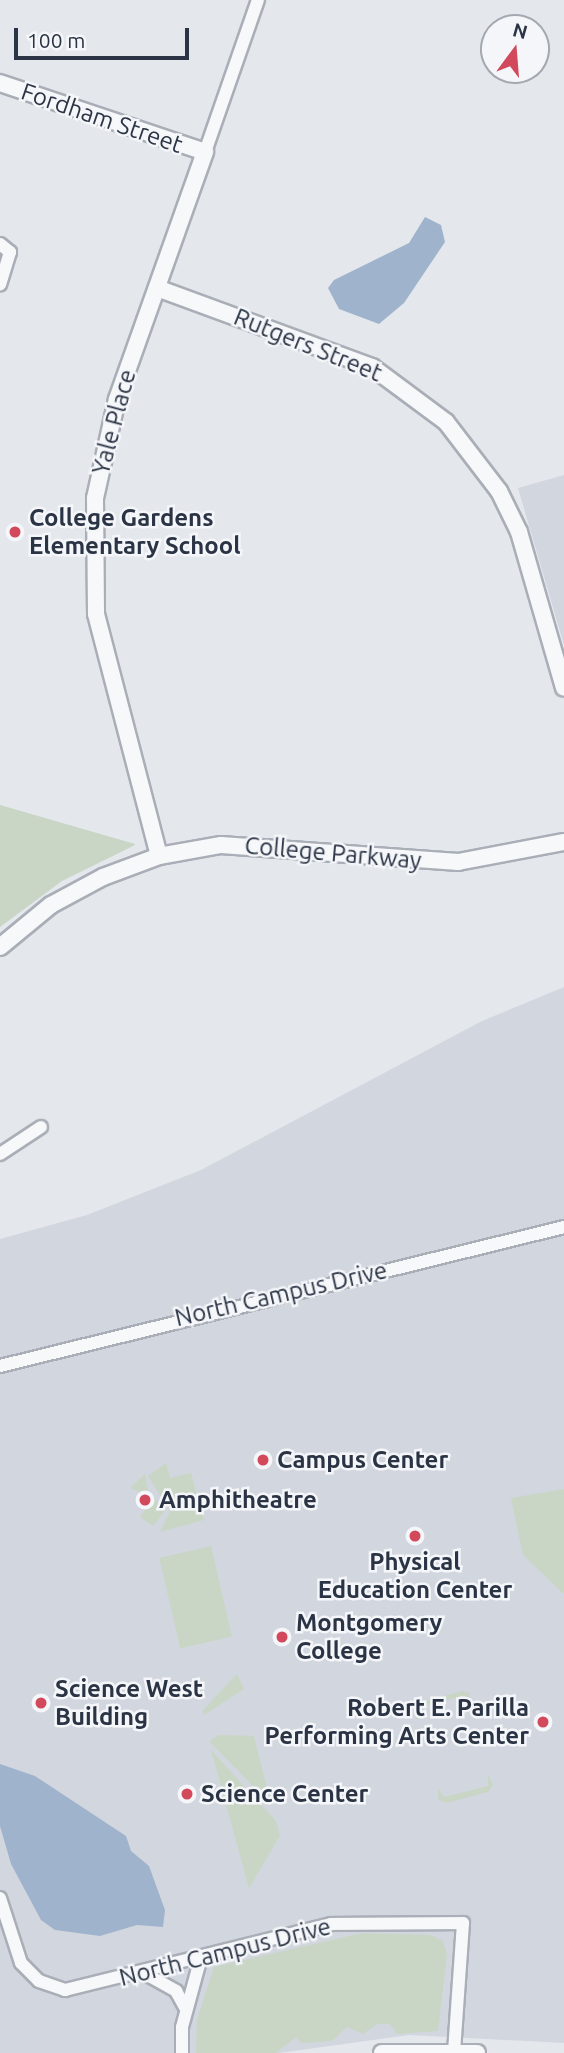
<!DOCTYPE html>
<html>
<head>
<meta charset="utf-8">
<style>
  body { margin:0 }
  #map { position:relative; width:564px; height:2053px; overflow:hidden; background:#e4e7ec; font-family:Ubuntu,sans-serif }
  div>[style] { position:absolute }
  .built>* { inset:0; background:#d2d6de }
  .green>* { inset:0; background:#c9d6c5; transform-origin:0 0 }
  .water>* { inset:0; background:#9fb4cc }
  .roads { filter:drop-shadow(2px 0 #a9aeb7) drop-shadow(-2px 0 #a9aeb7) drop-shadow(0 2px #a9aeb7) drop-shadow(0 -2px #a9aeb7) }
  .minor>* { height:12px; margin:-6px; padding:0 6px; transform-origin:6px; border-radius:6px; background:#f7f8fa }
  .tertiary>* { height:16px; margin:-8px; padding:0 8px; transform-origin:8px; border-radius:8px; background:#f7f8fa }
  .dots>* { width:19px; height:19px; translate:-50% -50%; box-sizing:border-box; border:4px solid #f4f6f9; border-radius:50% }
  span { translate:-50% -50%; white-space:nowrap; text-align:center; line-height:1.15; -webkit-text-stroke:5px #f4f6f9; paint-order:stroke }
  .street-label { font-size:24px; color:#2b3445 }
  .poi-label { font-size:24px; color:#2b3445; font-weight:700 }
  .left { translate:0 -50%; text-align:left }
  .right { translate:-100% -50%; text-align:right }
  .north { position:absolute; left:480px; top:14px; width:70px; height:70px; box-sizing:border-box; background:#f4f6f9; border:2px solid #a4a8b1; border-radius:50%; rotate:16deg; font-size:19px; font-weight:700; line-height:28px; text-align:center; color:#2b3445 }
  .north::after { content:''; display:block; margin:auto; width:24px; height:32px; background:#d1495b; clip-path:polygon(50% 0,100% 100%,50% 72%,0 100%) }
  .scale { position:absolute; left:14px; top:28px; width:175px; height:32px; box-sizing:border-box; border:4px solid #2b3445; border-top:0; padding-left:9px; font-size:21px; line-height:24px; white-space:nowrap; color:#2b3445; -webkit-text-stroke:5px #f4f6f9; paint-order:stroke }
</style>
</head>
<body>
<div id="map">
  <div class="built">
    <i style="clip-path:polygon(564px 475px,564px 645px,518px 488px)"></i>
    <i style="clip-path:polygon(564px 987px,564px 2043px,409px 2035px,279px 2053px,0 2053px,0 1239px,87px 1215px,201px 1170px,482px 1021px)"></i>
  </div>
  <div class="green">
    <i style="clip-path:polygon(0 805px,135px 844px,135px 845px,62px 881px,0 927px)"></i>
    <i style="clip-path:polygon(166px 1463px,170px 1478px,191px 1473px,204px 1520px,160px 1532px,170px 1511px,148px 1476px)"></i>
    <i style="clip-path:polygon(145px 1474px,148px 1490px,165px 1511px,153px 1526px,140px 1517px,147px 1507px,145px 1495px,130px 1488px)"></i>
    <i style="clip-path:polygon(564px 1489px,564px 1594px,523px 1555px,511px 1498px)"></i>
    <i style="left:211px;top:1546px;width:93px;height:53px;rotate:77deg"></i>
    <i style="clip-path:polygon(237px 1674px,244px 1689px,204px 1715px,203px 1710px)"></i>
    <i style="clip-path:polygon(462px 1691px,469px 1693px,472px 1707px,464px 1696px,419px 1707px,422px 1719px,416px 1719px,415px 1704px)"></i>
    <i style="clip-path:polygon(219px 1735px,254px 1736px,271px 1805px,209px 1741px)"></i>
    <i style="clip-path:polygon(211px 1750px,276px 1821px,280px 1836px,249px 1888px)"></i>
    <i style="clip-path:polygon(488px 1775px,493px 1785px,488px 1792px,446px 1803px,438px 1799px,438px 1789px,444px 1797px,488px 1786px)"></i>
    <i style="clip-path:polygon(362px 1933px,430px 1935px,443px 1941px,447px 1955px,438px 2031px,397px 2034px,390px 2024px,377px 2024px,363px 2034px,347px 2027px,332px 2041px,301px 2043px,296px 2037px,276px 2053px,196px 2053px,197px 2020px,214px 1967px)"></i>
  </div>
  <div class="water">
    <i style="clip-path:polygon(425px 217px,441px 225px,445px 242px,404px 303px,379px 324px,339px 309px,328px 288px,334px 280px,409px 243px)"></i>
    <i style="clip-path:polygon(0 1764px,35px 1776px,126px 1836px,131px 1851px,149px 1866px,165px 1910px,163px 1927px,137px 1925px,100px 1936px,55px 1930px,41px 1920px,11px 1864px,0 1826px)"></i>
  </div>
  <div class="roads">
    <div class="minor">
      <i style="left:205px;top:152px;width:161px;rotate:-70.8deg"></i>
      <i style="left:0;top:244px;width:13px;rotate:39deg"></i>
      <i style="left:10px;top:252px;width:34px;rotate:107deg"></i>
      <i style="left:0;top:1154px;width:49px;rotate:-33.4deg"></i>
      <i style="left:0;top:1366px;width:581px;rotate:-13.84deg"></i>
      <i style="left:0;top:1898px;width:68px;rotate:72.1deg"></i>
      <i style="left:21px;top:1963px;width:25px;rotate:45deg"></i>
      <i style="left:39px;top:1981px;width:28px;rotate:19deg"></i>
      <i style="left:65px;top:1990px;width:274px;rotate:-13.9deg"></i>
      <i style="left:331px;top:1924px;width:132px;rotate:-0.4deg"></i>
      <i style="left:463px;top:1923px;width:128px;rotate:94deg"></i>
      <i style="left:144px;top:1973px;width:37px;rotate:29deg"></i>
      <i style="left:176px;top:1991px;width:21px;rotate:61deg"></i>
      <i style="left:182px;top:2053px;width:26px;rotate:-90deg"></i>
      <i style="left:182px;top:2027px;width:73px;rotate:-74.8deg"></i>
    </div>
    <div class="tertiary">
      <i style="left:0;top:83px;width:216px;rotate:18.6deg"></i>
      <i style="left:205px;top:152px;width:262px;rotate:109.6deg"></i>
      <i style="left:117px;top:399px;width:101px;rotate:102.5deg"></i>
      <i style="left:95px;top:498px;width:116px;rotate:89.5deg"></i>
      <i style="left:96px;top:614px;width:250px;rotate:75.4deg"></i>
      <i style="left:157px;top:288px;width:229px;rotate:20.2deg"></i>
      <i style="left:372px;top:367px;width:92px;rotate:36.6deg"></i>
      <i style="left:446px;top:422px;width:87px;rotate:52.5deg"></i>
      <i style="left:499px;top:491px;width:46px;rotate:64deg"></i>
      <i style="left:519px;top:532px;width:162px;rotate:73.9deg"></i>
      <i style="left:0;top:947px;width:66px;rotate:-39.5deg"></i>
      <i style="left:51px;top:905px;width:59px;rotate:-28.3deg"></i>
      <i style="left:103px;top:877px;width:60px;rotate:-20.6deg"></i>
      <i style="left:159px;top:856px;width:63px;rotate:-10.1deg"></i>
      <i style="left:221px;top:845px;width:238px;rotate:4.1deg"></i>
      <i style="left:458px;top:862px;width:108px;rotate:-10.7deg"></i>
      <i style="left:382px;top:2053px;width:95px"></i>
    </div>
  </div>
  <div class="dots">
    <i style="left:15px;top:532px;background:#d1495b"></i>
    <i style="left:263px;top:1460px;background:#d1495b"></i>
    <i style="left:145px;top:1500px;background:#d1495b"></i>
    <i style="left:415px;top:1536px;background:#d1495b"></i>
    <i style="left:282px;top:1637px;background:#d1495b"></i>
    <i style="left:41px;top:1703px;background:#d1495b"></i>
    <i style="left:543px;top:1722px;background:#d1495b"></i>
    <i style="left:187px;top:1794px;background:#d1495b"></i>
  </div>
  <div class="street-label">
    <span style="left:102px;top:118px;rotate:19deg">Fordham Street</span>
    <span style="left:308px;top:345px;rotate:22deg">Rutgers Street</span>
    <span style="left:114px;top:422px;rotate:-75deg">Yale Place</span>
    <span style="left:333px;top:853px;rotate:5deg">College Parkway</span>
    <span style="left:281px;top:1294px;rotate:-13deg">North Campus Drive</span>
    <span style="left:225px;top:1952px;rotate:-14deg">North Campus Drive</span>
  </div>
  <div class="poi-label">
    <span class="left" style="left:29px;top:532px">College Gardens<br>Elementary School</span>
    <span class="left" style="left:277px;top:1460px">Campus Center</span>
    <span class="left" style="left:159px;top:1500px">Amphitheatre</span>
    <span style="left:415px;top:1576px">Physical<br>Education Center</span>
    <span class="left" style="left:296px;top:1637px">Montgomery<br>College</span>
    <span class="left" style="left:55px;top:1703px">Science West<br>Building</span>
    <span class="right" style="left:529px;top:1722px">Robert E. Parilla<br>Performing Arts Center</span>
    <span class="left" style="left:201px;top:1794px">Science Center</span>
  </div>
  <div class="north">N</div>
  <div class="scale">100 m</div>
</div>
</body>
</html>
